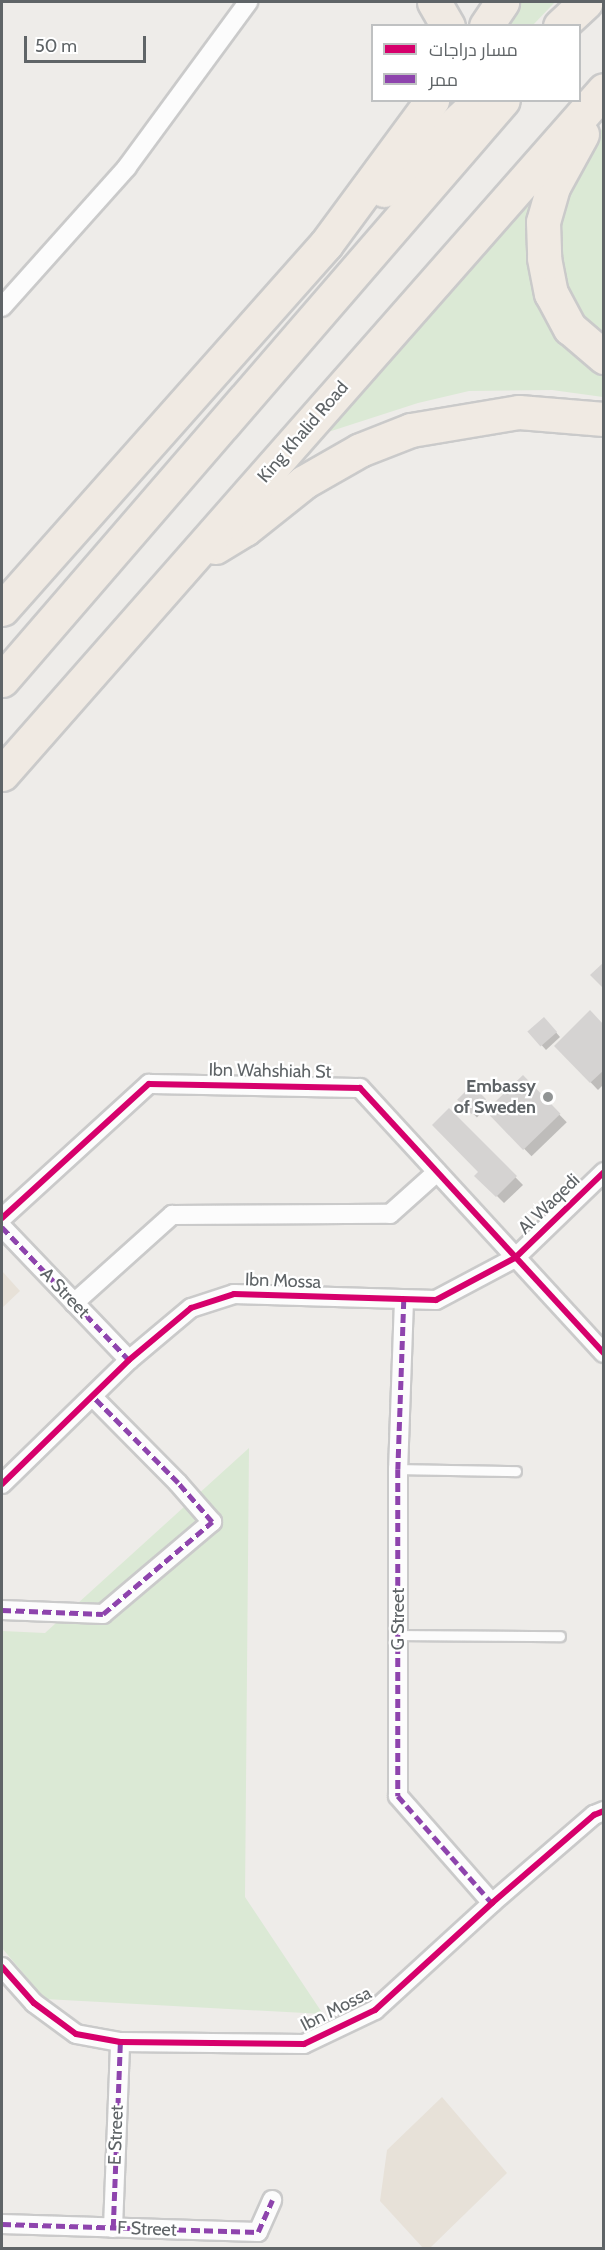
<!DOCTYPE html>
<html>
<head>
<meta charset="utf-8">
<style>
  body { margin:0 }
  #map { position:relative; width:605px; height:2250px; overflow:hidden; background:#eeece9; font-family:Cabin,Cairo,sans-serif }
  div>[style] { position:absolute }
  .commercial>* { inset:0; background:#e7e1d8 }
  .green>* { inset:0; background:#dbe9d5 }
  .shadow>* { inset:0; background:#0003; transform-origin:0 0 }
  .building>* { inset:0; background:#d5d3d2; transform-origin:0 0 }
  .roads { filter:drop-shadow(2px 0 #cacaca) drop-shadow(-2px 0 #cacaca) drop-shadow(0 2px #cacaca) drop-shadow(0 -2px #cacaca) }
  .service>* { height:9px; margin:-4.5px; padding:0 4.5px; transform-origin:4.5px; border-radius:4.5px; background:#fcfcfc }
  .minor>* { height:18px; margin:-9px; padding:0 9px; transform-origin:9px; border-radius:9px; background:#fcfcfc }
  .motorway>* { height:33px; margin:-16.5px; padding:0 16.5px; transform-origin:16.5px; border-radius:16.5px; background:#f0eae3 }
  .quiet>* { height:4.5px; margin-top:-2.25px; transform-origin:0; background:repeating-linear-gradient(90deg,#8e44ad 0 9px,transparent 0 13.5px) }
  .cycleway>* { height:6px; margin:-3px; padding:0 3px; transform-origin:3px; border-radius:3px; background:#d6006c }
  .dots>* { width:16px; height:16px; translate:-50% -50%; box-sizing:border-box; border:3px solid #fff; border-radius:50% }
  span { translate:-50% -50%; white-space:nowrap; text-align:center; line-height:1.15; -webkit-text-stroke:4.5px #fff; paint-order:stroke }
  .street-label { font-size:18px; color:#5f6467 }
  .poi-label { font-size:18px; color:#5f6467; font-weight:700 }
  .right { translate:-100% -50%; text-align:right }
  .frame { position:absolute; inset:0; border:3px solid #5f6467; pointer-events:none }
  .legend { position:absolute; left:371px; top:24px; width:210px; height:78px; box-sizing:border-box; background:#fff; border:2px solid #bfc1c2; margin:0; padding:8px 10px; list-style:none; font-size:18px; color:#5f6467 }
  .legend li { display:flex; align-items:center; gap:12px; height:30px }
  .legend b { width:30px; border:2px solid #bfc1c2 }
  .scale { position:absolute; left:24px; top:36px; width:122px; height:27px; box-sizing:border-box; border:3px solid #5f6467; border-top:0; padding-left:8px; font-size:18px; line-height:21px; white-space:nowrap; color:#5f6467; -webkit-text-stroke:4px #fff; paint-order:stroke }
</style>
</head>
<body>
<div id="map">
  <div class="commercial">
    <i style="clip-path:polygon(2px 1271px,20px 1291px,2px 1308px)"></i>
    <i style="clip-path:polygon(442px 2097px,507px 2173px,430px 2248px,423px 2248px,380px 2201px,387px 2150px)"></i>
  </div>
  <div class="green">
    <i style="clip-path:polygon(520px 2px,555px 2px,533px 25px,503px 26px)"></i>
    <i style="clip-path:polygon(603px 128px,603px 345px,561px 295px,557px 214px,593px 140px)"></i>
    <i style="clip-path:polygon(539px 186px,563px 336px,595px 371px,603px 374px,603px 397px,552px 390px,469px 391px,418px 403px,322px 434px)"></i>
    <i style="clip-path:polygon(249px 1448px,245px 1897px,323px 2014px,45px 1999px,2px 1948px,2px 1631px,45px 1633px)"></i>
  </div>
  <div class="shadow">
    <i style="clip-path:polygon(549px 1024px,560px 1037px,546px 1050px,530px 1032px)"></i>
    <i style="clip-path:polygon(604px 1026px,604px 1084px,598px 1090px,556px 1046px)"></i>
    <i style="left:523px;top:1077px;width:63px;height:49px;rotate:46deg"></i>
    <i style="left:472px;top:1087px;width:25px;height:18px;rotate:45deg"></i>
    <i style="clip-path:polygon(449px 1110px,523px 1185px,504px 1203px,477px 1176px,480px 1172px)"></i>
  </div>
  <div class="building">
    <i style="clip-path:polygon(604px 962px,604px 989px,590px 975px)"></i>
    <i style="clip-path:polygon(590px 1010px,604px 1025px,604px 1070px,590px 1083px,554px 1046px)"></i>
    <i style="left:544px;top:1017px;width:20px;height:22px;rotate:49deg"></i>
    <i style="left:523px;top:1075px;width:54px;height:52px;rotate:46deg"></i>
    <i style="left:472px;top:1085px;width:20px;height:21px;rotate:45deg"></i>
    <i style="clip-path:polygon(449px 1108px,517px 1176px,496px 1197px,474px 1176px,478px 1172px,432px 1125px)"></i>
  </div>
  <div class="roads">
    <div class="service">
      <i style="left:398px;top:1469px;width:118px;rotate:1deg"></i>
      <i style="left:398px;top:1635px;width:162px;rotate:0.4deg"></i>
    </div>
    <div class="minor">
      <i style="left:2px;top:307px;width:188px;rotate:-48.2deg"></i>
      <i style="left:127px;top:167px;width:205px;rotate:-53.7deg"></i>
      <i style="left:2px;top:1218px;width:199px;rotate:-42.4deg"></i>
      <i style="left:149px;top:1084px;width:211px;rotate:1.1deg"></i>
      <i style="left:360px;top:1088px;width:360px;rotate:47.4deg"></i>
      <i style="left:2px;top:1227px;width:184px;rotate:46.3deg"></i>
      <i style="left:404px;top:1300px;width:169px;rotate:92deg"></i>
      <i style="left:398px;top:1469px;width:327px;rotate:90deg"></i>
      <i style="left:398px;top:1796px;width:142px;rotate:48.7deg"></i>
      <i style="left:74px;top:1303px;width:132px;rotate:-41.9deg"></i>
      <i style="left:172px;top:1215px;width:218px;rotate:-0.3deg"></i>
      <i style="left:390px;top:1214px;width:63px;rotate:-41.8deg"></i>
      <i style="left:2px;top:1484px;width:177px;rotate:-44.3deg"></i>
      <i style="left:129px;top:1360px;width:81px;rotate:-40deg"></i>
      <i style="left:191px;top:1308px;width:45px;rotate:-18deg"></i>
      <i style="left:234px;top:1294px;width:202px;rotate:1.7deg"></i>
      <i style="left:436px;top:1300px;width:89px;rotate:-28deg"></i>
      <i style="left:515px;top:1258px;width:124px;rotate:-44deg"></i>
      <i style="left:2px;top:1610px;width:101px;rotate:2.3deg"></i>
      <i style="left:103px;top:1614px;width:143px;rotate:-40.2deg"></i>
      <i style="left:212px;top:1522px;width:52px;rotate:-131.1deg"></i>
      <i style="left:178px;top:1483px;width:121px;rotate:-134.7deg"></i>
      <i style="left:2px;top:1967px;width:48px;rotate:48.4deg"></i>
      <i style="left:34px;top:2003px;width:52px;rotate:36.4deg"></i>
      <i style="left:76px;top:2034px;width:45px;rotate:10.3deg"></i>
      <i style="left:120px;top:2042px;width:184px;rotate:0.6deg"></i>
      <i style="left:304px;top:2044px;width:79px;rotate:-25.6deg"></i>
      <i style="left:375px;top:2010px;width:159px;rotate:-42.4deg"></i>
      <i style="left:492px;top:1903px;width:135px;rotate:-40.8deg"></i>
      <i style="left:594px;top:1815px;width:11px;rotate:-22deg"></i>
      <i style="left:2px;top:2224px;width:256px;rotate:1.8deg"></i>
      <i style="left:258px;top:2232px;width:35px;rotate:-66deg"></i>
      <i style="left:113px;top:2228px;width:186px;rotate:-87.8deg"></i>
    </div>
    <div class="motorway">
      <i style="left:434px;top:2px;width:28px;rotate:60deg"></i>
      <i style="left:486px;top:26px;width:29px;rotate:-56deg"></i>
      <i style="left:560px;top:26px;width:35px;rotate:-43deg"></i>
      <i style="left:582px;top:134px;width:60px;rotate:118.7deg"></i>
      <i style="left:553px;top:187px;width:36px;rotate:106deg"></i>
      <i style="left:543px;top:222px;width:36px;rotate:88deg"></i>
      <i style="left:544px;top:258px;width:36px;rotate:79deg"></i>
      <i style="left:551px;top:293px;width:40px;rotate:62deg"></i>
      <i style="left:570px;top:328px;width:45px;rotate:40.5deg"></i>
      <i style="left:384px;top:190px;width:123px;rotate:-43deg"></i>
      <i style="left:215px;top:547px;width:35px;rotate:-31deg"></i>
      <i style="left:245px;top:529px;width:75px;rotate:-38.5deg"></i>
      <i style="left:304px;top:482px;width:64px;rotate:-29.7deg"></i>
      <i style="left:360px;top:450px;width:55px;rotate:-21.4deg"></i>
      <i style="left:411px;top:430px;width:109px;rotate:-9.5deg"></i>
      <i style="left:519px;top:412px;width:85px;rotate:4.7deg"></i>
      <i style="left:2px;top:609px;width:488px;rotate:-48.4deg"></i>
      <i style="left:326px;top:244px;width:179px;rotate:-53.6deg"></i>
      <i style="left:2px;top:680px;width:766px;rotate:-49.18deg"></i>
      <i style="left:2px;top:774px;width:911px;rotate:-48.65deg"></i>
    </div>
  </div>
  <div class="quiet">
    <i style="left:2px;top:1227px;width:184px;rotate:46.3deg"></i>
    <i style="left:404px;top:1300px;width:169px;rotate:92deg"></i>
    <i style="left:398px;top:1469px;width:327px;rotate:90deg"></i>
    <i style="left:398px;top:1796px;width:142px;rotate:48.7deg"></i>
    <i style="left:2px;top:1610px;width:101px;rotate:2.3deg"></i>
    <i style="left:103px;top:1614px;width:143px;rotate:-40.2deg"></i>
    <i style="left:212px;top:1522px;width:52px;rotate:-131.1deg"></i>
    <i style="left:178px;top:1483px;width:121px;rotate:-134.7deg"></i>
    <i style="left:2px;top:2224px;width:256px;rotate:1.8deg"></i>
    <i style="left:258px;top:2232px;width:35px;rotate:-66deg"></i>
    <i style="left:113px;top:2228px;width:186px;rotate:-87.8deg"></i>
  </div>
  <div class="cycleway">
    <i style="left:2px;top:1218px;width:199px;rotate:-42.4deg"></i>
    <i style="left:149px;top:1084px;width:211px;rotate:1.1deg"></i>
    <i style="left:360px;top:1088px;width:360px;rotate:47.4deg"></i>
    <i style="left:2px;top:1484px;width:177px;rotate:-44.3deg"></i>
    <i style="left:129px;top:1360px;width:81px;rotate:-40deg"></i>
    <i style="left:191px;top:1308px;width:45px;rotate:-18deg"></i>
    <i style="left:234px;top:1294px;width:202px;rotate:1.7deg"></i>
    <i style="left:436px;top:1300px;width:89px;rotate:-28deg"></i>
    <i style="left:515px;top:1258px;width:124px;rotate:-44deg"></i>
    <i style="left:2px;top:1967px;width:48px;rotate:48.4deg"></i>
    <i style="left:34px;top:2003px;width:52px;rotate:36.4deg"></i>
    <i style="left:76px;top:2034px;width:45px;rotate:10.3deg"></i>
    <i style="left:120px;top:2042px;width:184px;rotate:0.6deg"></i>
    <i style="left:304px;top:2044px;width:79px;rotate:-25.6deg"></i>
    <i style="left:375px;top:2010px;width:159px;rotate:-42.4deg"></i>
    <i style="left:492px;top:1903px;width:135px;rotate:-40.8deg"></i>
    <i style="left:594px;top:1815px;width:11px;rotate:-22deg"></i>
  </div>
  <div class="dots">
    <i style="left:548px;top:1097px;background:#919494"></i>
  </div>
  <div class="street-label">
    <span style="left:303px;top:432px;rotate:-49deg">King Khalid Road</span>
    <span style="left:270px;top:1071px;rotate:1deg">Ibn Wahshiah St</span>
    <span style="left:549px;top:1204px;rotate:-44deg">Al Waqedi</span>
    <span style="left:283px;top:1281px;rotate:2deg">Ibn Mossa</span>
    <span style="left:65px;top:1293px;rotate:46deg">A Street</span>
    <span style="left:398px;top:1619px;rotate:-90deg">G Street</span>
    <span style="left:336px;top:2009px;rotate:-27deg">Ibn Mossa</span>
    <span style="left:116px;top:2135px;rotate:-88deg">E Street</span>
    <span style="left:147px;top:2229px;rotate:2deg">F Street</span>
  </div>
  <div class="poi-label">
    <span class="right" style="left:536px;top:1097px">Embassy<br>of Sweden</span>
  </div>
  <div class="frame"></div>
  <ul class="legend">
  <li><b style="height:8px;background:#d6006c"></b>مسار دراجات</li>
  <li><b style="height:8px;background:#8e44ad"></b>ممر</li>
  </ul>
  <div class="scale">50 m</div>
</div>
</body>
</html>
